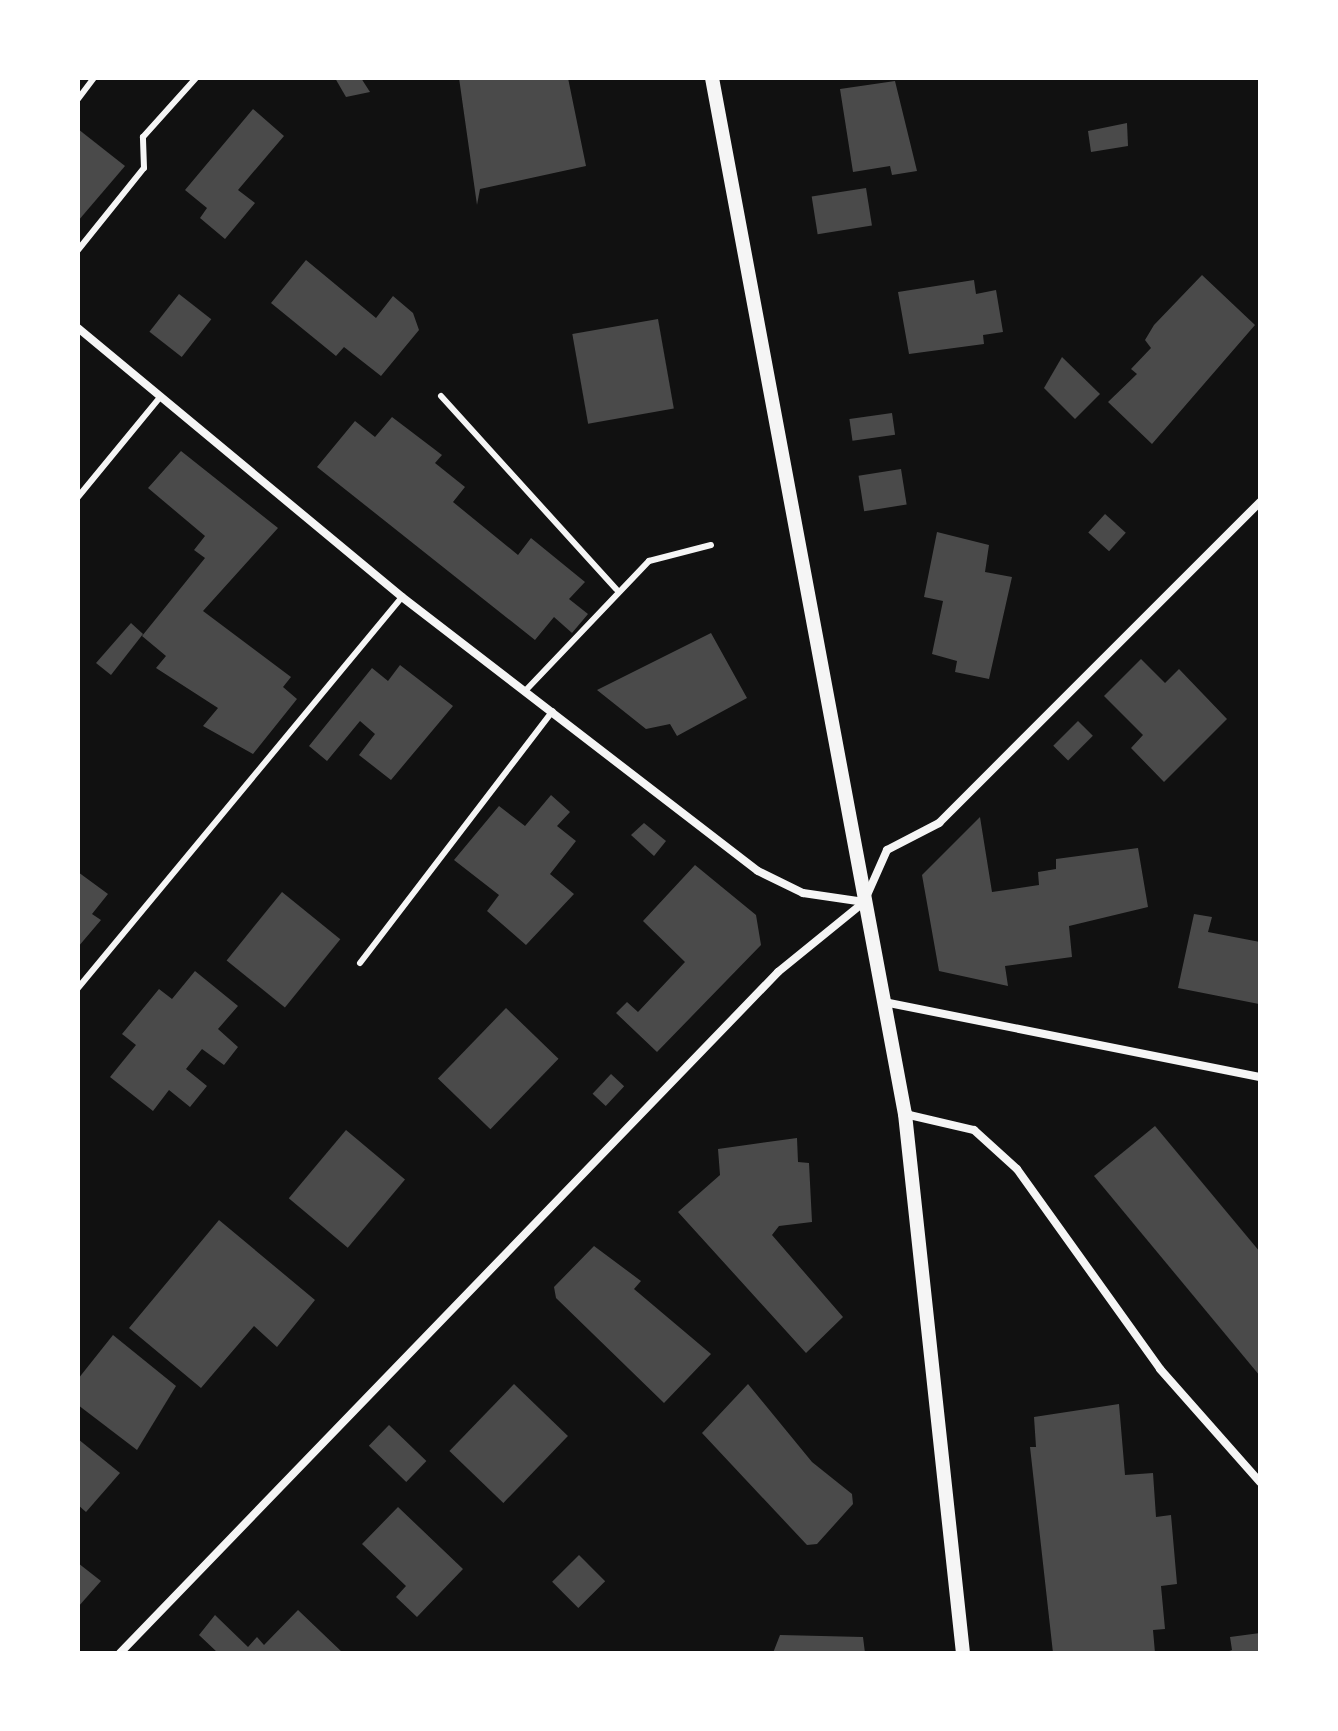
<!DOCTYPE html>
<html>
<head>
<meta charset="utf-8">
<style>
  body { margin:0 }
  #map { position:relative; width:1338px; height:1731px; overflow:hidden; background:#111; font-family:Roboto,sans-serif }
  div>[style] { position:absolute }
  .building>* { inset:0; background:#4a4a4a; transform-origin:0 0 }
  .service>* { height:6px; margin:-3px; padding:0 3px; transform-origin:3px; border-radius:3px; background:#f5f5f5 }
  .minor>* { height:8px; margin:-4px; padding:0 4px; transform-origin:4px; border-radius:4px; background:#f5f5f5 }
  .tertiary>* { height:14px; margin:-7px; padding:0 7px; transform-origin:7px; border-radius:7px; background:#f5f5f5 }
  span { translate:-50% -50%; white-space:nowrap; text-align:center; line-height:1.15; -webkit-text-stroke:6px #fff; paint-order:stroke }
  .frame { position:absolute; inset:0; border:80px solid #fff; pointer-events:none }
</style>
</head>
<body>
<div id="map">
  <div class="building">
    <i style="clip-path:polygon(335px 78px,361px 78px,370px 92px,346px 97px)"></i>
    <i style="clip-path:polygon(459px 78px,568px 78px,586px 166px,480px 189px,477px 205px)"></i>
    <i style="clip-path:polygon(895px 81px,917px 171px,892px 175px,890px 166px,853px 172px,840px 89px)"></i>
    <i style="clip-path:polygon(253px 109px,284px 136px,238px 190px,255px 203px,225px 239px,200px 218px,207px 208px,185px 190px)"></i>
    <i style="clip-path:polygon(1127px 123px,1128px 146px,1091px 152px,1088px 131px)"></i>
    <i style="clip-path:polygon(78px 129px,125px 166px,78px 221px)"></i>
    <i style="left:866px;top:188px;width:38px;height:55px;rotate:81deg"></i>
    <i style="clip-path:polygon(306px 260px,376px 318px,393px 296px,413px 313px,419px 330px,381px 376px,344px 347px,336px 356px,271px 303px)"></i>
    <i style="clip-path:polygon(1202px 275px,1255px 325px,1152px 444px,1108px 402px,1137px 374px,1131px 369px,1151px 348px,1145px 340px,1154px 325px)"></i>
    <i style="clip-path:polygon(974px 280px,976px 294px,996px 290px,1003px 332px,983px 335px,984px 344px,909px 354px,898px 292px)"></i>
    <i style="left:179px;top:294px;width:41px;height:48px;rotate:38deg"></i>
    <i style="left:658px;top:319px;width:91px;height:87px;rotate:80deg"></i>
    <i style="clip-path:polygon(1062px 357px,1100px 394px,1075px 419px,1044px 388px)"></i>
    <i style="left:892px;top:413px;width:22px;height:43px;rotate:82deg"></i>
    <i style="clip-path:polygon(392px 417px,442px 455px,435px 463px,465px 487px,453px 502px,518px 555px,531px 538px,585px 582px,569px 599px,588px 614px,572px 633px,554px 617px,535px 640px,317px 467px,355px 421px,375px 437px)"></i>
    <i style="clip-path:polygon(181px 451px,278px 528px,203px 611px,291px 677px,283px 687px,297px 699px,253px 754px,203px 726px,218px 708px,156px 668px,166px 656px,142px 636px,205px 558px,194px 550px,205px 536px,148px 488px)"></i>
    <i style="left:901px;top:469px;width:36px;height:43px;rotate:81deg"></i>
    <i style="left:1105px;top:514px;width:28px;height:25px;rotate:42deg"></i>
    <i style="clip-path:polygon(937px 532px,989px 545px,985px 572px,1012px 577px,989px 679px,955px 672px,957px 661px,932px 654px,943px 601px,924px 597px)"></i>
    <i style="clip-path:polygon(131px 623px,143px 634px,111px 675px,96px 663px)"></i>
    <i style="clip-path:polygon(711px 633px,747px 698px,677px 736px,670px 724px,646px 729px,597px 690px)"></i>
    <i style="clip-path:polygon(1141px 659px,1165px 683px,1179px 669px,1227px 719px,1164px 782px,1131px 748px,1143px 735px,1104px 696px)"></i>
    <i style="clip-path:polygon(400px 665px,453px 706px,391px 780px,359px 755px,375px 734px,360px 721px,327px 761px,309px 746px,372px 668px,388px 681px)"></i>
    <i style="left:1078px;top:721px;width:21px;height:35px;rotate:45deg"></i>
    <i style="clip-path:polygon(551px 795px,570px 812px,557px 826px,576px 841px,550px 874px,574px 894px,526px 945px,487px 911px,499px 895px,454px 860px,499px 806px,525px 826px)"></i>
    <i style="clip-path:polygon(980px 817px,992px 892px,1039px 885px,1038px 872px,1056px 869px,1056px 859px,1138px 848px,1148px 907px,1069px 926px,1072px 957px,1005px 966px,1008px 986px,939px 971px,922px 875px)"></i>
    <i style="clip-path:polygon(644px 823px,666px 841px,654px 856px,631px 835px)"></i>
    <i style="clip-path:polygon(695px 865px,756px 915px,761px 945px,657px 1052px,616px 1013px,627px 1002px,638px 1012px,685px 962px,643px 921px)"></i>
    <i style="clip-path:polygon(78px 872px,108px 894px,92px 914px,101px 920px,78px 947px)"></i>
    <i style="left:282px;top:892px;width:75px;height:88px;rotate:39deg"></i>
    <i style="clip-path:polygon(1194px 914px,1212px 917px,1208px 932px,1260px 942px,1259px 1004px,1178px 988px)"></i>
    <i style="clip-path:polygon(195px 971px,238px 1006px,218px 1029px,238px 1047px,224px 1065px,202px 1049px,186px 1069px,207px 1086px,190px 1107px,169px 1090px,153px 1111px,110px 1077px,136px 1045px,122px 1034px,159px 989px,172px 999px)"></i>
    <i style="left:506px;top:1008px;width:73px;height:98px;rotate:44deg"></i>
    <i style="left:611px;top:1074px;width:18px;height:27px;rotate:43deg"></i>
    <i style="clip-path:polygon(1155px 1126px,1260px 1252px,1260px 1376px,1094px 1176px)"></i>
    <i style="left:346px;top:1130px;width:77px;height:89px;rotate:40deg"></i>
    <i style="clip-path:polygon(797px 1138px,798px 1162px,809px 1163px,812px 1222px,779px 1226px,772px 1235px,843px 1317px,806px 1353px,678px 1212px,720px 1175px,718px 1149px)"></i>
    <i style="clip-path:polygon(219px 1220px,315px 1300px,277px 1347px,254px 1326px,201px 1388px,129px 1328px)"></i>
    <i style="clip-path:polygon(594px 1246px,641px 1281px,634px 1289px,711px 1354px,664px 1403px,556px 1298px,554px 1287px)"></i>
    <i style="clip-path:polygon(113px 1335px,176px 1386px,137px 1450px,78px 1405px,78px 1379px)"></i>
    <i style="left:514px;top:1384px;width:75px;height:93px;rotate:44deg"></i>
    <i style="clip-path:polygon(748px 1384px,812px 1462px,852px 1494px,853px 1504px,817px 1544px,807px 1545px,702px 1433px)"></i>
    <i style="clip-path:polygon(1119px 1404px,1125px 1475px,1153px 1473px,1156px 1517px,1171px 1515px,1177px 1584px,1161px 1586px,1165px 1629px,1153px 1630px,1155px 1653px,1053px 1653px,1030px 1447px,1036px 1447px,1034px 1417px)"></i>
    <i style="left:389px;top:1425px;width:52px;height:29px;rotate:44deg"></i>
    <i style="clip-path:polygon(78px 1439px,120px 1473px,86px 1512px,78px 1505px)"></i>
    <i style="clip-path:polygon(398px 1507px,463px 1569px,417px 1617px,396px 1597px,406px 1586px,362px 1544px)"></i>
    <i style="left:579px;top:1555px;width:37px;height:38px;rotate:45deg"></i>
    <i style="clip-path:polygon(78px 1563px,101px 1581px,78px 1607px)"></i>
    <i style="clip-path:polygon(298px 1610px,343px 1653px,218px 1653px,199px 1635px,215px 1615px,248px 1647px,257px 1637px,264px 1645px)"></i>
    <i style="clip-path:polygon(1260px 1633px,1260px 1653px,1224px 1653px,1232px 1650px,1230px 1637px)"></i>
    <i style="clip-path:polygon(780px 1635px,863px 1637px,865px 1653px,773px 1653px)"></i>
  </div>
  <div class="service">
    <i style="left:78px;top:99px;width:26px;rotate:-53deg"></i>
    <i style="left:78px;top:250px;width:105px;rotate:-51.2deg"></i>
    <i style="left:144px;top:168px;width:31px;rotate:-92deg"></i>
    <i style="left:143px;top:137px;width:79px;rotate:-48.1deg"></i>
    <i style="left:441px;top:396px;width:261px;rotate:47.8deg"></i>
    <i style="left:78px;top:497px;width:129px;rotate:-50.6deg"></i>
    <i style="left:527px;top:689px;width:177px;rotate:-46.4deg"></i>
    <i style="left:649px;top:561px;width:64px;rotate:-14.5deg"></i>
    <i style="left:360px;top:963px;width:317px;rotate:-52.6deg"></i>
    <i style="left:78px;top:988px;width:508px;rotate:-50.35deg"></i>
  </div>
  <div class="minor">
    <i style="left:78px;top:328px;width:421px;rotate:39.7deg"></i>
    <i style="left:402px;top:597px;width:449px;rotate:37.6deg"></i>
    <i style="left:758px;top:871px;width:50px;rotate:26.1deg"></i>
    <i style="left:803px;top:893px;width:62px;rotate:8.4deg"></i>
    <i style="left:884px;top:1002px;width:383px;rotate:11.3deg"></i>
    <i style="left:905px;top:1114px;width:71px;rotate:13.1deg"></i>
    <i style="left:974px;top:1130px;width:58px;rotate:42.2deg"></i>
    <i style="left:1017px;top:1169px;width:246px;rotate:54.4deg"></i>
    <i style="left:1160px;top:1369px;width:151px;rotate:48.5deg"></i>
    <i style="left:120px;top:1653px;width:947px;rotate:-45.98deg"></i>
    <i style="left:778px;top:972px;width:111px;rotate:-39.1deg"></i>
    <i style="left:864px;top:902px;width:57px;rotate:-66.1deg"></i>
    <i style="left:887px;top:850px;width:59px;rotate:-27.4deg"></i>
    <i style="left:939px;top:823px;width:454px;rotate:-45deg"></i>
  </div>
  <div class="tertiary">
    <i style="left:712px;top:78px;width:1054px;rotate:79.45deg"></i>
    <i style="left:905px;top:1114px;width:542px;rotate:83.86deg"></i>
  </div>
  <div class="frame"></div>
</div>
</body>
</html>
